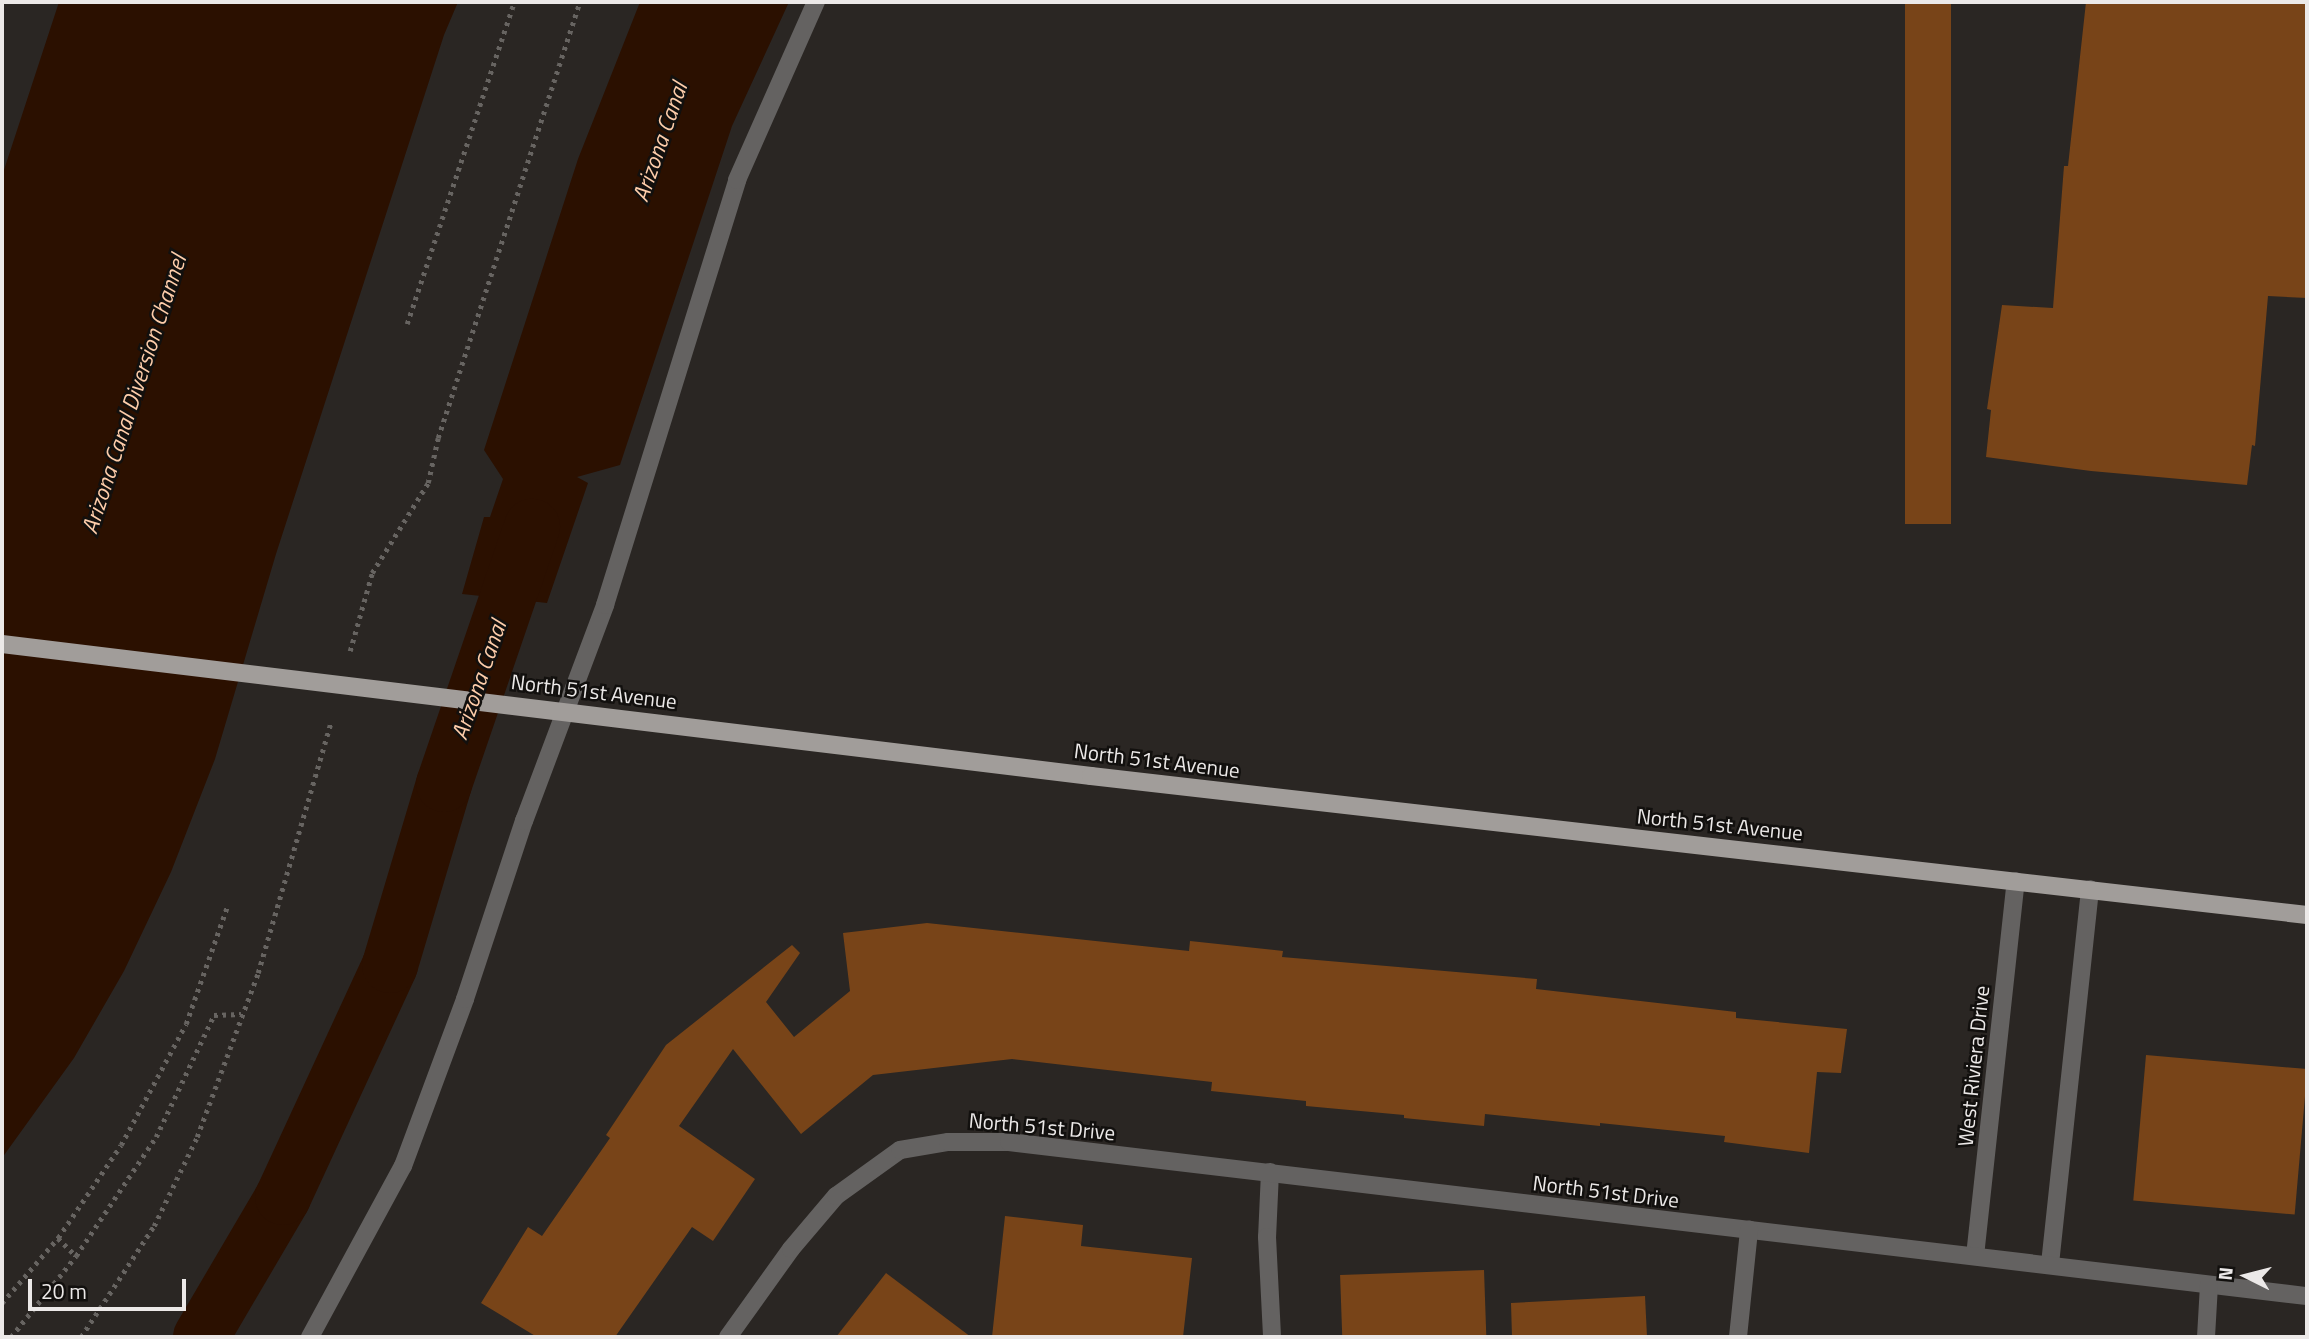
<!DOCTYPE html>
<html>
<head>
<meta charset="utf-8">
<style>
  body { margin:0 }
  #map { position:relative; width:2309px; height:1339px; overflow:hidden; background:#2a2623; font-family:"Titillium Web",sans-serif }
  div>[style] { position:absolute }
  .water>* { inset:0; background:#2b1000 }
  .canal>* { height:56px; margin:-28px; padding:0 28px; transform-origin:28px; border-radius:28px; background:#2b1000 }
  .building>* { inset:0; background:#784418; transform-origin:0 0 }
  .path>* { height:4.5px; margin-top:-2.25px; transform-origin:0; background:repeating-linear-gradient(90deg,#676461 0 3.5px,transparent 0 8.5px) }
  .service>* { height:18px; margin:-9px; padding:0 9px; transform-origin:9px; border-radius:9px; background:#646261 }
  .minor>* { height:18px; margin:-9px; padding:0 9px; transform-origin:9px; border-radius:9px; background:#646261 }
  .primary>* { height:18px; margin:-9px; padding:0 9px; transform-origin:9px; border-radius:9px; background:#a19d9a }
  span { translate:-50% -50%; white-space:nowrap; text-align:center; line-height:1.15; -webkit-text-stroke:5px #12100e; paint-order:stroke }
  .street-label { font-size:21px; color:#ece9e8 }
  .water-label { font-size:23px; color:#fecdaa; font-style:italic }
  .frame { position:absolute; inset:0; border:4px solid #ece9e8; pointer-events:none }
  .north { position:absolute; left:2211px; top:1241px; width:70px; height:70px; -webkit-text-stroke:5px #12100e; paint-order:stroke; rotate:276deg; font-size:19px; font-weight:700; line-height:28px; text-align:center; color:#ece9e8 }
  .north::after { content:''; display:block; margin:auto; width:24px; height:32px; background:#ece9e8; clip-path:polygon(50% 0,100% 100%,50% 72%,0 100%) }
  .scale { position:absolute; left:28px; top:1279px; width:158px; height:32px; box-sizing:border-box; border:4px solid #ece9e8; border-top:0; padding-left:9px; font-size:21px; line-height:24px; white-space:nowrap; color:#ece9e8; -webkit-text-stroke:5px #12100e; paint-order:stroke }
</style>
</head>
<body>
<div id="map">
  <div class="water">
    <i style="clip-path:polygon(59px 2px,458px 2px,444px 35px,276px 554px,215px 759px,171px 872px,124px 971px,74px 1058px,2px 1158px,2px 176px)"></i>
    <i style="clip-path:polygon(640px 2px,789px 2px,732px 126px,620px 465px,577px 477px,588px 483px,547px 603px,462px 594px,484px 517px,490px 517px,503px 479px,484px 450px,578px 159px)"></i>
  </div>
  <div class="canal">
    <i style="left:201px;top:1337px;width:162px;rotate:-59.6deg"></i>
    <i style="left:283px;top:1197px;width:255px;rotate:-65.2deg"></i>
    <i style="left:390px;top:965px;width:189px;rotate:-73.4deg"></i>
    <i style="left:444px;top:784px;width:272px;rotate:-71.1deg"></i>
  </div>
  <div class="building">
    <i style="left:1905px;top:2px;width:46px;height:522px"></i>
    <i style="clip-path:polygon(2086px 2px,2307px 2px,2307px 298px,2268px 296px,2255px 446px,2252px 445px,2247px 485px,2091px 471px,1986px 457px,1991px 410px,1987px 409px,2002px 305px,2053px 308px,2064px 166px,2068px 166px)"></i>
    <i style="clip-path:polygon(927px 923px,1189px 951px,1190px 941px,1283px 951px,1282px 957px,1537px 979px,1536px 989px,1736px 1012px,1736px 1018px,1847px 1029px,1841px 1073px,1817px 1072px,1809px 1153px,1724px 1142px,1725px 1136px,1600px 1123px,1600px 1126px,1485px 1114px,1484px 1126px,1404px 1118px,1404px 1115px,1306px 1106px,1306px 1101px,1211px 1091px,1212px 1082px,1012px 1059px,873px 1075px,801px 1134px,733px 1049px,679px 1126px,755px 1179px,713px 1241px,692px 1227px,615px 1337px,537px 1337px,481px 1303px,528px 1227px,542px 1236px,610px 1138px,606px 1135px,666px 1045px,792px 945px,800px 953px,766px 1002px,794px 1037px,850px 991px,843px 933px)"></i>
    <i style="left:2146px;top:1055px;width:162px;height:146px;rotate:5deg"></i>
    <i style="clip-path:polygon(1005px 1216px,1083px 1225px,1081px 1246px,1192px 1258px,1183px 1337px,992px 1337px)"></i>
    <i style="left:1484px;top:1270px;width:67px;height:144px;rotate:88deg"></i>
    <i style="clip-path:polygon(886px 1273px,971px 1337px,836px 1337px)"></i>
    <i style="clip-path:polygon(1645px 1296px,1647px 1337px,1512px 1337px,1511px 1303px)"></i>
  </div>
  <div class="path">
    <i style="left:407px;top:324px;width:339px;rotate:-71.6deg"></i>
    <i style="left:350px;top:651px;width:81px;rotate:-74.2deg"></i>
    <i style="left:372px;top:573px;width:106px;rotate:-58.1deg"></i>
    <i style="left:428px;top:483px;width:46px;rotate:-77.5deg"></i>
    <i style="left:438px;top:438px;width:459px;rotate:-72deg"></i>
    <i style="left:58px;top:1238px;width:25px;rotate:45deg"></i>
    <i style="left:2px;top:1303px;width:86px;rotate:-49.3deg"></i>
    <i style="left:58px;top:1238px;width:112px;rotate:-55.9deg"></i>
    <i style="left:121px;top:1145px;width:137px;rotate:-61.8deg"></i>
    <i style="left:186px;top:1024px;width:124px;rotate:-70.7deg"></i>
    <i style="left:11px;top:1337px;width:104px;rotate:-51.3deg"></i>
    <i style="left:76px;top:1256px;width:143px;rotate:-56.1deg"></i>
    <i style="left:156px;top:1137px;width:135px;rotate:-64.6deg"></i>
    <i style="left:214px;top:1015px;width:27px;rotate:-2deg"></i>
    <i style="left:81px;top:1337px;width:133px;rotate:-56.7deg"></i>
    <i style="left:154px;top:1226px;width:99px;rotate:-64.2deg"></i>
    <i style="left:197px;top:1137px;width:175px;rotate:-69.6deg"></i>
    <i style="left:258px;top:973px;width:262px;rotate:-73.8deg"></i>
  </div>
  <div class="service">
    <i style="left:310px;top:1337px;width:195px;rotate:-61.5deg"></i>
    <i style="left:403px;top:1166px;width:178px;rotate:-69.6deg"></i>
    <i style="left:465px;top:999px;width:188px;rotate:-71.7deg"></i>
    <i style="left:524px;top:821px;width:231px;rotate:-69.4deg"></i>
    <i style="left:605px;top:605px;width:445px;rotate:-72.7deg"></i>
    <i style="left:737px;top:180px;width:195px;rotate:-66.1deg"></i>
  </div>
  <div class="minor">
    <i style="left:1270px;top:1172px;width:65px;rotate:92.6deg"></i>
    <i style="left:1267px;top:1237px;width:100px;rotate:87.1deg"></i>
    <i style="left:1975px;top:1256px;width:377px;rotate:-83.8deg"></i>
    <i style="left:2050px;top:1264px;width:377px;rotate:-83.9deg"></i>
    <i style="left:728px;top:1337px;width:108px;rotate:-54.4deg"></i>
    <i style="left:791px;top:1249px;width:70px;rotate:-49.7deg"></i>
    <i style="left:836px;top:1196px;width:79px;rotate:-35.7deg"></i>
    <i style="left:900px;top:1150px;width:49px;rotate:-9.5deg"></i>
    <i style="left:948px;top:1142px;width:61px"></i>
    <i style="left:1009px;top:1142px;width:1307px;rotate:6.77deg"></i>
    <i style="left:1738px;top:1337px;width:108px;rotate:-84.1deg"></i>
    <i style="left:2206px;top:1337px;width:52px;rotate:-86.7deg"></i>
  </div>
  <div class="primary">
    <i style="left:2px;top:644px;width:1097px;rotate:6.91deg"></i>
    <i style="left:1091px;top:776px;width:1224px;rotate:6.52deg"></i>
  </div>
  <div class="street-label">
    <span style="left:594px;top:691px;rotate:7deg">North 51st Avenue</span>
    <span style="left:1157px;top:760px;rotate:7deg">North 51st Avenue</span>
    <span style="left:1720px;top:824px;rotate:6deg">North 51st Avenue</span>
    <span style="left:1973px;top:1066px;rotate:-84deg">West Riviera Drive</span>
    <span style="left:1042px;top:1126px;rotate:5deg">North 51st Drive</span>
    <span style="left:1606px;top:1191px;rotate:7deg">North 51st Drive</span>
  </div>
  <div class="water-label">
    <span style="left:660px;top:142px;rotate:-71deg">Arizona Canal</span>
    <span style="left:134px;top:394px;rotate:-72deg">Arizona Canal Diversion Channel</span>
    <span style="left:479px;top:680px;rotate:-71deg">Arizona Canal</span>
  </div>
  <div class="frame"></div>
  <div class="north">N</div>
  <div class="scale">20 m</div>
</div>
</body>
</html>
